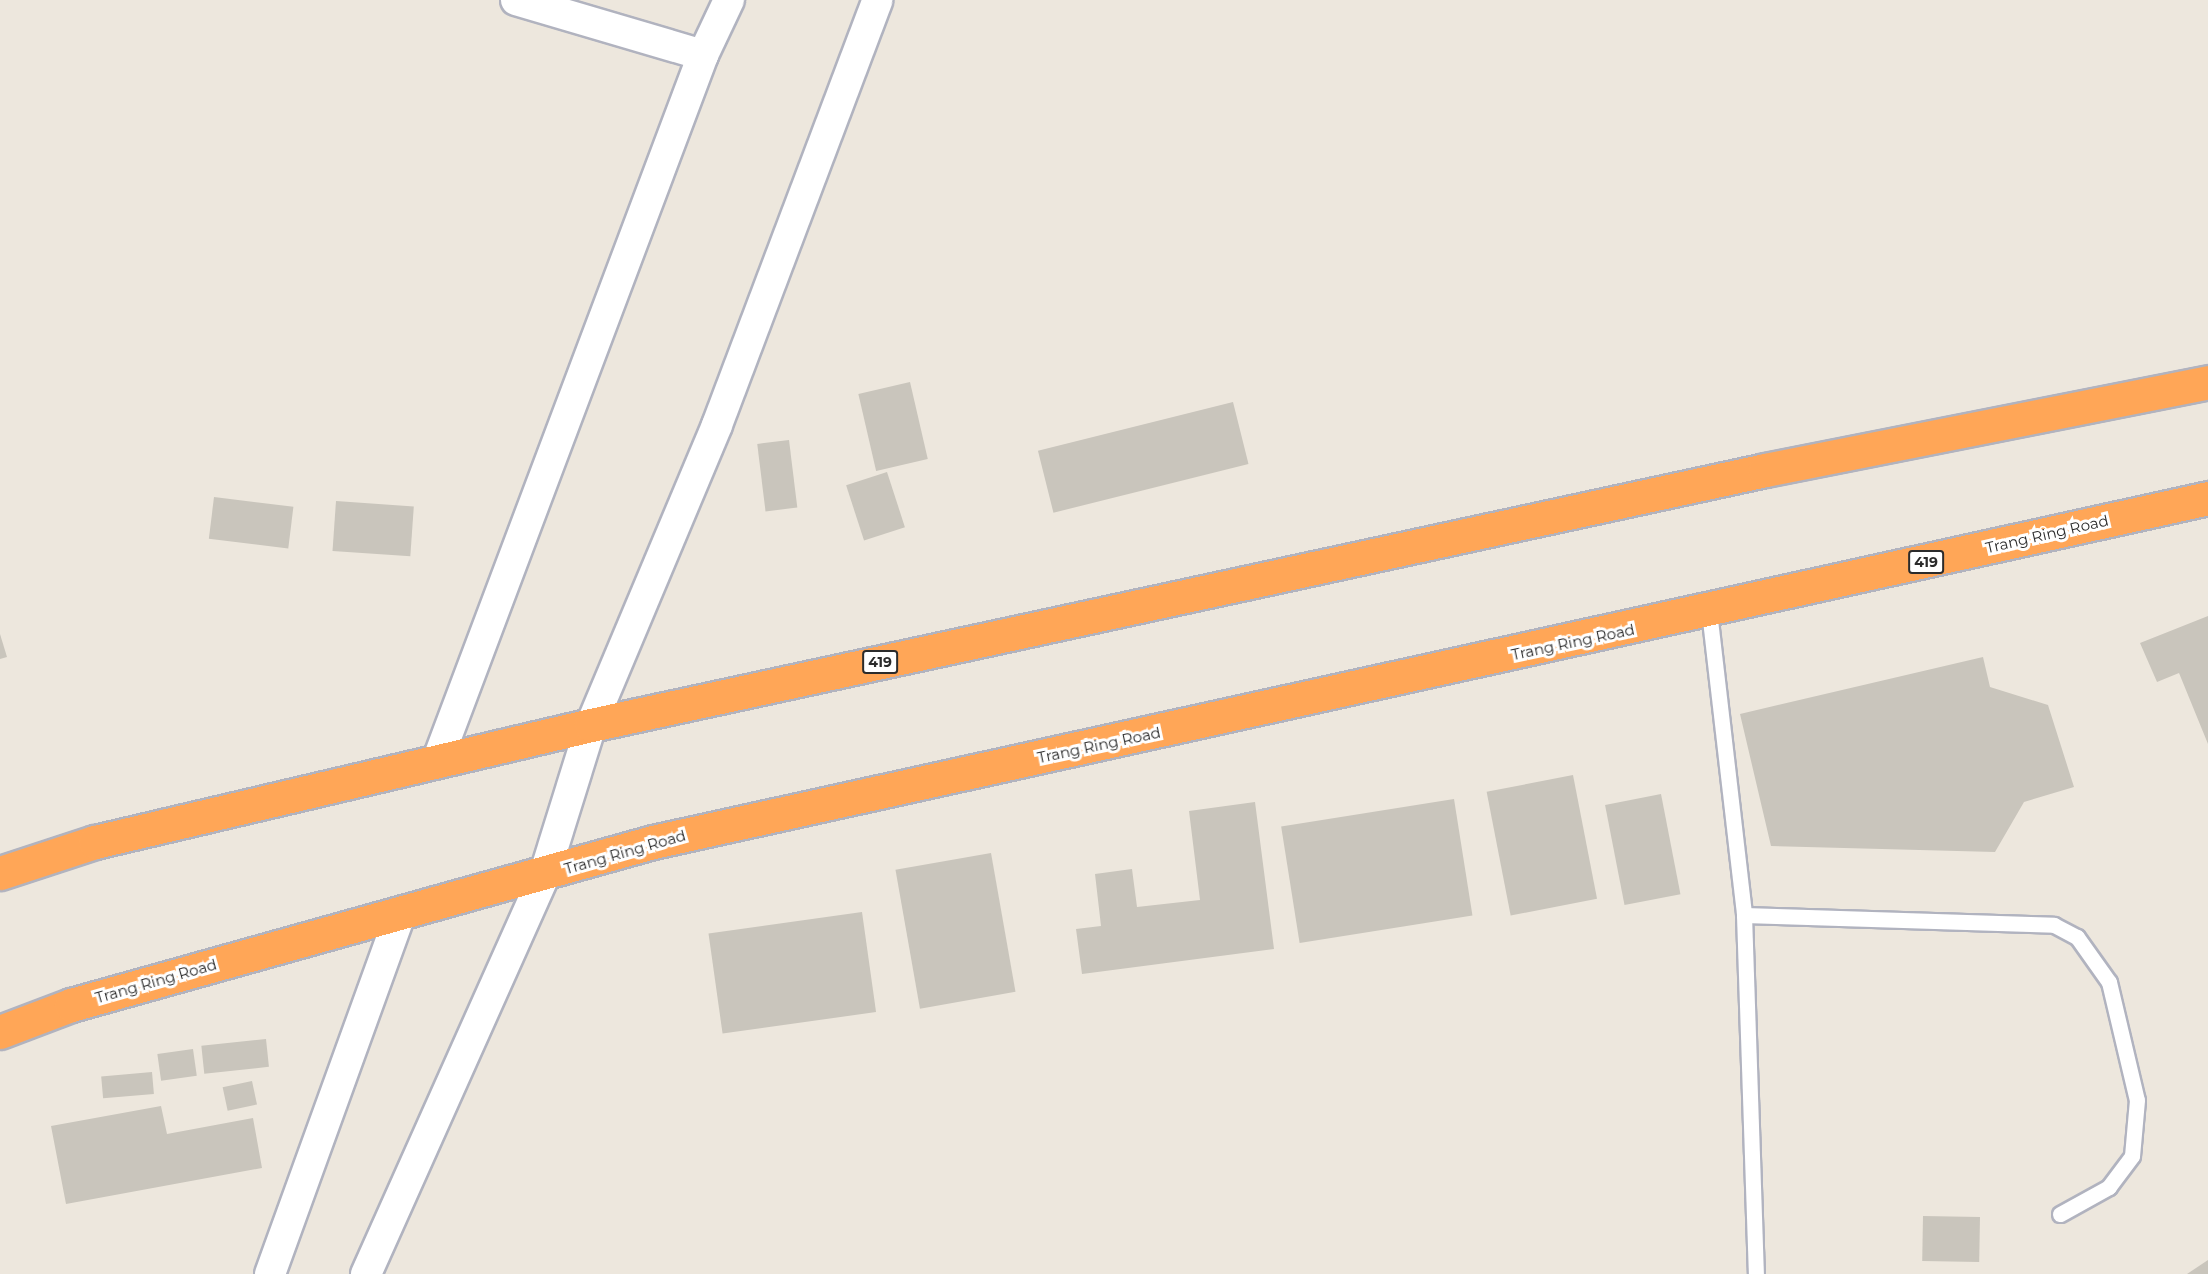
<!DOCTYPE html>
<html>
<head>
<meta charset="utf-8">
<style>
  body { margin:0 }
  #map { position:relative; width:2208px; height:1274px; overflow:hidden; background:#ede7dd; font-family:Montserrat,sans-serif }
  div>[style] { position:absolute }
  .building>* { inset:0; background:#c9c5bc; transform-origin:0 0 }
  .roads { filter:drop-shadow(2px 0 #b1b3bf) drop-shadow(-2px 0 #b1b3bf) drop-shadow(0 2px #b1b3bf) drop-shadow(0 -2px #b1b3bf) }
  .lane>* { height:15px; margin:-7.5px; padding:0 7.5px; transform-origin:7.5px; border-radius:7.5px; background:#fff }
  .street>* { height:30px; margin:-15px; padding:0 15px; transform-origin:15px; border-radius:15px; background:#fff }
  .highway>* { height:33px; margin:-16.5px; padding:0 16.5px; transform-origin:16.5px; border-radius:16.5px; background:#ffa657 }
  span { translate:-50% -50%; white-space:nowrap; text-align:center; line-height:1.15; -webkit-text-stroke:6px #fff; paint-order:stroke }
  .shield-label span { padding:2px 4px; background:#fff; border:2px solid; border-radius:4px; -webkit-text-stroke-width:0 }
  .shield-label { font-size:14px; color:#2b2b2b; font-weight:700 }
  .street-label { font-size:15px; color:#2b2b2b }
</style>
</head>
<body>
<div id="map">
  <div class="building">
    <i style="left:910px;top:382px;width:79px;height:53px;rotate:77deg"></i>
    <i style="left:1233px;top:402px;width:64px;height:201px;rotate:76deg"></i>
    <i style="left:789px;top:440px;width:68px;height:32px;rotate:83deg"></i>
    <i style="left:887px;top:472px;width:58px;height:43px;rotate:72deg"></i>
    <i style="left:214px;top:497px;width:80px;height:42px;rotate:7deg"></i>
    <i style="left:336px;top:501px;width:78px;height:50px;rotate:4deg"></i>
    <i style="clip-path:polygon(2208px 616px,2208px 744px,2179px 673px,2157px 682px,2140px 643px)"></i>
    <i style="clip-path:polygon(0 634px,7px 657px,0 659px)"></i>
    <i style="clip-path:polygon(1983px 657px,1990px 687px,2048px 705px,2074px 787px,2024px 802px,1995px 852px,1771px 846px,1740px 714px)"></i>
    <i style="left:1573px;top:775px;width:126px;height:88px;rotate:79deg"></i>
    <i style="left:1661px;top:794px;width:102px;height:57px;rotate:79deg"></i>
    <i style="left:1454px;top:799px;width:118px;height:175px;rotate:81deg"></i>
    <i style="clip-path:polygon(1255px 802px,1274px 949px,1082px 974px,1076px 929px,1101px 926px,1095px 874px,1132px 869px,1137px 907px,1200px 900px,1189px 811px)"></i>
    <i style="left:991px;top:853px;width:141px;height:97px;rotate:80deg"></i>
    <i style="left:862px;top:912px;width:101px;height:155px;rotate:82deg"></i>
    <i style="left:266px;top:1039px;width:28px;height:65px;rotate:84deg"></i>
    <i style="left:193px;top:1049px;width:27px;height:36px;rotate:82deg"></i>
    <i style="left:152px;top:1072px;width:22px;height:51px;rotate:85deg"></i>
    <i style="left:252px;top:1081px;width:24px;height:30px;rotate:78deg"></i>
    <i style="clip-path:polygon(161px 1106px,167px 1134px,253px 1118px,262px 1168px,66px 1204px,51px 1126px)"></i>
    <i style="left:1923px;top:1216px;width:57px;height:45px;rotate:1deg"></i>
    <i style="clip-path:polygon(2208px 1260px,2208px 1274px,2187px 1274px)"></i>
  </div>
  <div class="roads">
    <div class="lane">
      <i style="left:1709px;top:611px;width:306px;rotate:83.4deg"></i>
      <i style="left:1744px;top:915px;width:359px;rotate:88.1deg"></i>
      <i style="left:1744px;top:915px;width:310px;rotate:1.8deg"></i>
      <i style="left:2054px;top:925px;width:26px;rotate:28deg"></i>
      <i style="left:2077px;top:937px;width:55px;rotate:54.6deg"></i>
      <i style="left:2109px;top:982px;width:121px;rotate:76.7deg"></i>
      <i style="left:2137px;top:1100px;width:56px;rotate:95.1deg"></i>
      <i style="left:2132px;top:1156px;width:39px;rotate:127deg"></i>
      <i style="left:2109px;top:1187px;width:56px;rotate:151.1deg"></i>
    </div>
    <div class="street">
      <i style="left:516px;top:0;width:195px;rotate:16.4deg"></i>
      <i style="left:438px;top:759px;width:752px;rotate:-69.37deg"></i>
      <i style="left:703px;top:55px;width:61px;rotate:-64.7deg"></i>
      <i style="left:270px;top:1274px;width:385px;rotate:-70.1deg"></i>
      <i style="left:366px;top:1274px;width:436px;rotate:-65.9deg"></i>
      <i style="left:544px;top:876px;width:158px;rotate:-72.7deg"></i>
      <i style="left:591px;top:725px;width:325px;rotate:-67.2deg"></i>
      <i style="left:717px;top:425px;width:454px;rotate:-69.3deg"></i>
    </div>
    <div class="highway">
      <i style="left:0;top:873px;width:100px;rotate:-18.1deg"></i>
      <i style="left:95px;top:842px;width:510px;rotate:-13.27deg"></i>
      <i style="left:591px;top:725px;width:1201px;rotate:-12.25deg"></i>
      <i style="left:1765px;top:470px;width:452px;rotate:-11.2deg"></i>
      <i style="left:0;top:1032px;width:76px;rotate:-20.8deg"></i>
      <i style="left:71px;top:1005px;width:604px;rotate:-15.65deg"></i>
      <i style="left:653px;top:842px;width:1593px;rotate:-12.47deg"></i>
    </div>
  </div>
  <div class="shield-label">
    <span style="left:1926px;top:562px">419</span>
    <span style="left:880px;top:662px">419</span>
  </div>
  <div class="street-label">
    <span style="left:2047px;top:534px;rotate:-13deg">Trang Ring Road</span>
    <span style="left:1573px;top:642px;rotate:-12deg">Trang Ring Road</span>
    <span style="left:1099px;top:745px;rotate:-12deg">Trang Ring Road</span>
    <span style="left:625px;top:852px;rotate:-16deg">Trang Ring Road</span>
    <span style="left:156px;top:981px;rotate:-16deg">Trang Ring Road</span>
  </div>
</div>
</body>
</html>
